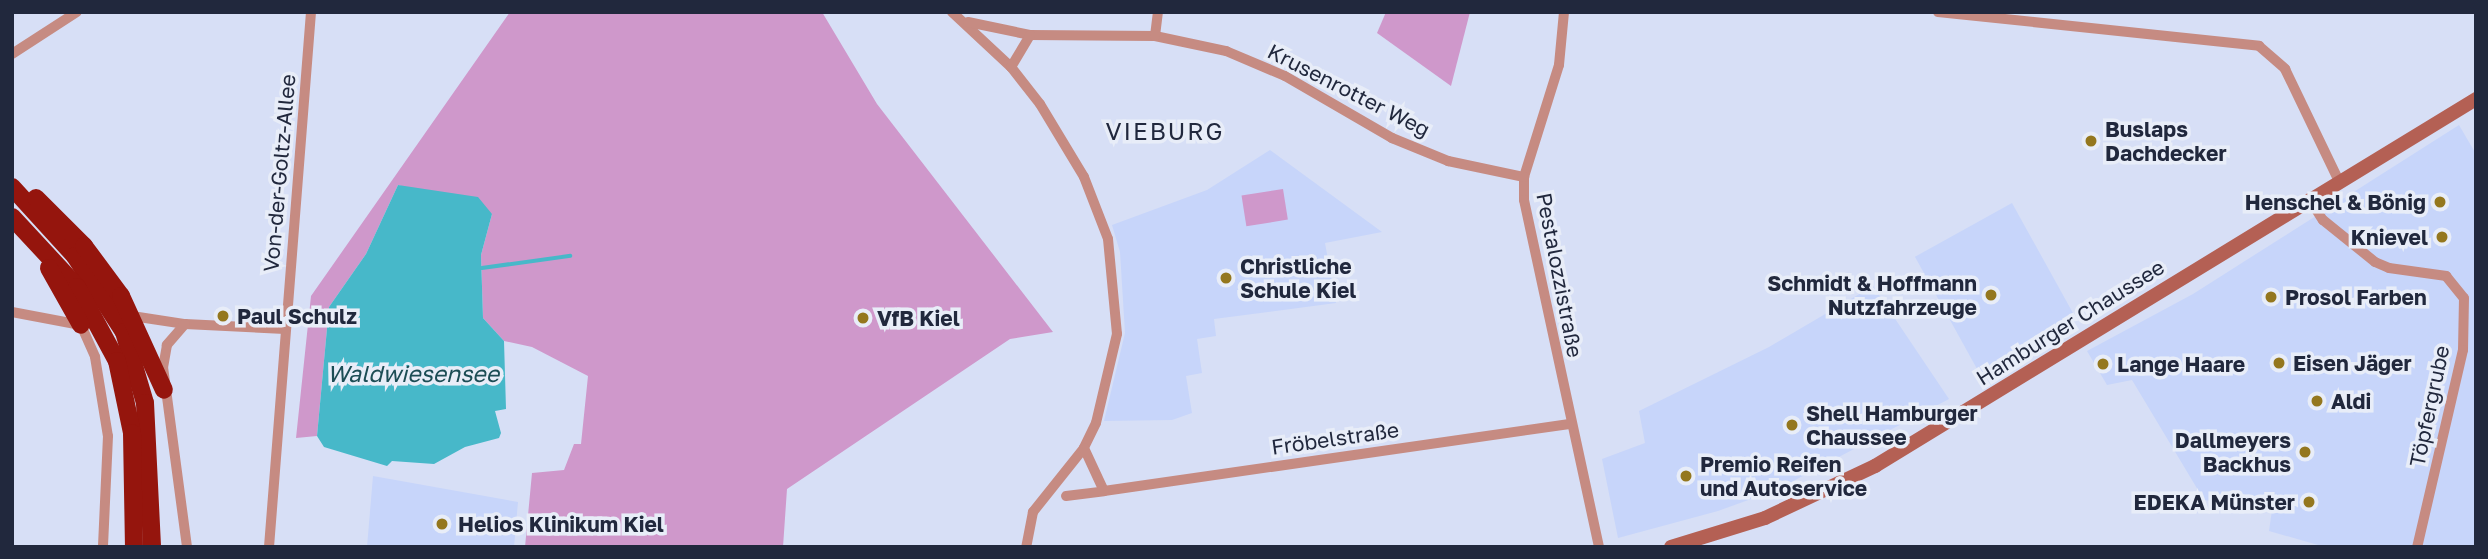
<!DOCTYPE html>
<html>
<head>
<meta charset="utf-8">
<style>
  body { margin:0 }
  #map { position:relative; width:2488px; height:559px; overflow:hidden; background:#d7dff6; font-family:"Golos Text",sans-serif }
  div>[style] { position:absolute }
  .built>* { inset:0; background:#c7d5fa; transform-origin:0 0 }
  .green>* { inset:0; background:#cf98cb; transform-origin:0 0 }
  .water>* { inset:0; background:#47b8c9 }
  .stream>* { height:3.5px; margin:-1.75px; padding:0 1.75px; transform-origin:1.75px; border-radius:1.75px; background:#47b8c9 }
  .street>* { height:10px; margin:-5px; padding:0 5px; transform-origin:5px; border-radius:5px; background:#c68b82 }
  .secondary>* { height:14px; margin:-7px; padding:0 7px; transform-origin:7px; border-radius:7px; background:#b46054 }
  .highway>* { height:18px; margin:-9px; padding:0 9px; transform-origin:9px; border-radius:9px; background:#95150d }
  .dots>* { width:19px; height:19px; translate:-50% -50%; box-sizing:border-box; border:4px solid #e8edf8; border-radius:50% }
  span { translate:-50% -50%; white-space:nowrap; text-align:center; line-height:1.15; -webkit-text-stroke:7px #e8edf8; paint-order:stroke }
  .street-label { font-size:21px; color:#21283d }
  .poi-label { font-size:21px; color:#21283d; font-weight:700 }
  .left { translate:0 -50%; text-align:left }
  .right { translate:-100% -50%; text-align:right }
  .water-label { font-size:23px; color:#1c4d55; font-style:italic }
  .quarter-label { font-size:24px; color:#21283d; letter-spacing:2px }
  .frame { position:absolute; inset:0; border:14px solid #21283d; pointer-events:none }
</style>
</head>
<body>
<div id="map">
  <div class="built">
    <i style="clip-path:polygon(2459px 125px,2476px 154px,2476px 547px,2325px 547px,2269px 531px,2272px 510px,2204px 500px,2132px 380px,2107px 385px,2087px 351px,2193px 294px)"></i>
    <i style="clip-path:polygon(1270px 150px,1382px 232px,1325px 243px,1336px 303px,1214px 319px,1216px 336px,1197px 339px,1202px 373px,1186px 376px,1192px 413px,1172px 420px,1104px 421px,1125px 333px,1120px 252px,1112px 225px,1207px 190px)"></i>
    <i style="left:2012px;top:203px;width:134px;height:111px;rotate:61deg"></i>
    <i style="clip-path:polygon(1873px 286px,1949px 399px,1776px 490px,1718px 511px,1618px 538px,1602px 459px,1645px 443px,1639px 411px,1769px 347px)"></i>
    <i style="clip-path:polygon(373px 476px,518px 502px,514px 547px,367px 547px)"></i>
  </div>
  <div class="green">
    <i style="clip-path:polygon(510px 12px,822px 12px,877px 104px,1053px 332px,1010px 339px,787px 489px,783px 547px,525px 547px,532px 473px,564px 470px,574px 444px,581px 444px,588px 376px,532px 347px,504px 341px,483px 318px,481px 255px,492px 214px,398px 185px,366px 254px,329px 307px,317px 436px,296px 438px,311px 296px)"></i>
    <i style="clip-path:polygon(1386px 12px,1470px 12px,1451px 86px,1377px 33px)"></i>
    <i style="left:1283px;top:189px;width:31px;height:42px;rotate:81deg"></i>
  </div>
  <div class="water">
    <i style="clip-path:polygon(398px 185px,478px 197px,492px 214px,481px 255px,483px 318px,504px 341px,506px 409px,495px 411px,501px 433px,499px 438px,465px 447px,434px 464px,392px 461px,387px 466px,324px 447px,317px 436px,329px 307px,366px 254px)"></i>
  </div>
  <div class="stream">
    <i style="left:482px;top:268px;width:89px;rotate:-7.8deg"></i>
  </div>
  <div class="street">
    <i style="left:952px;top:12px;width:81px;rotate:43deg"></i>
    <i style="left:1011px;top:67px;width:47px;rotate:51.9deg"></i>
    <i style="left:1040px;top:104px;width:85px;rotate:58.9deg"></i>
    <i style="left:1084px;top:177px;width:66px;rotate:68.8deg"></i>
    <i style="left:1108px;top:239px;width:95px;rotate:84.6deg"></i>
    <i style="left:1117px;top:334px;width:91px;rotate:103.3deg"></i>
    <i style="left:1096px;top:423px;width:28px;rotate:116deg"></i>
    <i style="left:1084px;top:448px;width:82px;rotate:128.6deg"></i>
    <i style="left:1033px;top:512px;width:36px;rotate:101deg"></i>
    <i style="left:1564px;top:12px;width:53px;rotate:95.4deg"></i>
    <i style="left:1559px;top:65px;width:117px;rotate:107.4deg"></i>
    <i style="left:1524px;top:177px;width:23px;rotate:90deg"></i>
    <i style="left:1524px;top:200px;width:355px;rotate:77.8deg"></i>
    <i style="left:1938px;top:12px;width:323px;rotate:6deg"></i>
    <i style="left:2259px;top:46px;width:35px;rotate:41deg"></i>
    <i style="left:2285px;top:69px;width:124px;rotate:64.3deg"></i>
    <i style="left:968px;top:22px;width:63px;rotate:11.8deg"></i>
    <i style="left:1030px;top:35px;width:125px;rotate:0.5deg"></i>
    <i style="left:1155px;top:36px;width:73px;rotate:11.9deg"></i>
    <i style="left:1226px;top:51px;width:64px;rotate:23deg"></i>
    <i style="left:1285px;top:76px;width:124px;rotate:30.1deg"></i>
    <i style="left:1392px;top:138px;width:61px;rotate:22.3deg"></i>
    <i style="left:1448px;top:161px;width:78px;rotate:11.9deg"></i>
    <i style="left:1155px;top:36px;width:24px;rotate:-83deg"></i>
    <i style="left:12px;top:54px;width:77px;rotate:-32.9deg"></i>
    <i style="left:1011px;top:67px;width:37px;rotate:-59deg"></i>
    <i style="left:2309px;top:198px;width:26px;rotate:58deg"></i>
    <i style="left:2323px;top:220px;width:67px;rotate:38.9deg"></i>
    <i style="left:2375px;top:262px;width:15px;rotate:23deg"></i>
    <i style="left:2389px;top:268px;width:58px;rotate:8deg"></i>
    <i style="left:2446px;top:276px;width:28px;rotate:51deg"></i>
    <i style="left:2464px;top:298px;width:52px;rotate:91.1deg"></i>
    <i style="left:2463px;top:350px;width:202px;rotate:103.1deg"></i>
    <i style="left:12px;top:312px;width:70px;rotate:10.7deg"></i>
    <i style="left:81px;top:325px;width:35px;rotate:66deg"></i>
    <i style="left:95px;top:357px;width:80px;rotate:80.7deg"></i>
    <i style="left:108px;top:436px;width:111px;rotate:92.6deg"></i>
    <i style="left:132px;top:316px;width:54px;rotate:8.6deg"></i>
    <i style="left:185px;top:324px;width:100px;rotate:2.9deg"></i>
    <i style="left:185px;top:324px;width:28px;rotate:131deg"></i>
    <i style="left:167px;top:345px;width:22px;rotate:100deg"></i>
    <i style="left:163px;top:367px;width:182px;rotate:82.4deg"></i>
    <i style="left:1084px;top:448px;width:47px;rotate:65.1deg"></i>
    <i style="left:1104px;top:491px;width:472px;rotate:-8.2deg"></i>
    <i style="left:1066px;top:496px;width:38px;rotate:-7deg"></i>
    <i style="left:269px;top:547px;width:537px;rotate:-85.51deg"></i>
  </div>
  <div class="secondary">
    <i style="left:1671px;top:547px;width:98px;rotate:-17.1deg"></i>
    <i style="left:1765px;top:518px;width:122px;rotate:-25.3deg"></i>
    <i style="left:1875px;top:466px;width:704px;rotate:-31.41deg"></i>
  </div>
  <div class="highway">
    <i style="left:12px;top:187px;width:93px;rotate:47.6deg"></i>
    <i style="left:75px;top:256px;width:90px;rotate:57.2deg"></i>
    <i style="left:124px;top:332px;width:74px;rotate:73.5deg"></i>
    <i style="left:145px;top:403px;width:144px;rotate:87.2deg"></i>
    <i style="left:36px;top:198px;width:68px;rotate:45deg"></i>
    <i style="left:84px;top:246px;width:62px;rotate:53.5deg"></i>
    <i style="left:121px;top:296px;width:103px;rotate:65.4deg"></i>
    <i style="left:12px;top:217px;width:96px;rotate:47.1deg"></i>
    <i style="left:77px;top:287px;width:84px;rotate:61.6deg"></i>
    <i style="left:117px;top:361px;width:74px;rotate:78.2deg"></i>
    <i style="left:132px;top:433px;width:114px;rotate:89deg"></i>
    <i style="left:49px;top:268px;width:65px;rotate:60.7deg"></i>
  </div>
  <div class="dots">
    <i style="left:2091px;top:141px;background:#94771e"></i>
    <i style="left:2440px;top:202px;background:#94771e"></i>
    <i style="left:2442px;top:237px;background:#94771e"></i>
    <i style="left:1226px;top:278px;background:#94771e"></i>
    <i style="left:1991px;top:295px;background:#94771e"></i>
    <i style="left:2271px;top:297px;background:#94771e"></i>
    <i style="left:223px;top:316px;background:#94771e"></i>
    <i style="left:863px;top:318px;background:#94771e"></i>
    <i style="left:2279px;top:363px;background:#94771e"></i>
    <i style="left:2103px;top:364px;background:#94771e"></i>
    <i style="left:2317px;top:401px;background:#94771e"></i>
    <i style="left:1792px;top:425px;background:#94771e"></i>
    <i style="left:2305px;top:452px;background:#94771e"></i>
    <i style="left:1686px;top:476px;background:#94771e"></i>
    <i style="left:2309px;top:502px;background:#94771e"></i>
    <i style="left:442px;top:524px;background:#94771e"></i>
  </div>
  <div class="street-label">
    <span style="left:1349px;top:90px;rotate:27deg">Krusenrotter Weg</span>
    <span style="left:279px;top:173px;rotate:-85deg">Von-der-Goltz-Allee</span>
    <span style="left:1560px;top:275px;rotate:79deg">Pestalozzistraße</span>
    <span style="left:2070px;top:322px;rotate:-32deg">Hamburger Chaussee</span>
    <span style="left:2429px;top:406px;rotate:-78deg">Töpfergrube</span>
    <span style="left:1335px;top:438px;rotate:-8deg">Fröbelstraße</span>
  </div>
  <div class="poi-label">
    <span class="left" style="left:2105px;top:141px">Buslaps<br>Dachdecker</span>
    <span class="right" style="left:2426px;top:202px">Henschel &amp; Bönig</span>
    <span class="right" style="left:2428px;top:237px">Knievel</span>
    <span class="left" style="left:1240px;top:278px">Christliche<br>Schule Kiel</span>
    <span class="right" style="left:1977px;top:295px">Schmidt &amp; Hoffmann<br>Nutzfahrzeuge</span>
    <span class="left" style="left:2285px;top:297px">Prosol Farben</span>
    <span class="left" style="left:237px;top:316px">Paul Schulz</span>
    <span class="left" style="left:877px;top:318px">VfB Kiel</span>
    <span class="left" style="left:2293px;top:363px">Eisen Jäger</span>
    <span class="left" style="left:2117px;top:364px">Lange Haare</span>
    <span class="left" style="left:2331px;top:401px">Aldi</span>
    <span class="left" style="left:1806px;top:425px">Shell Hamburger<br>Chaussee</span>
    <span class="right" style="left:2291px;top:452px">Dallmeyers<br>Backhus</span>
    <span class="left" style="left:1700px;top:476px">Premio Reifen<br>und Autoservice</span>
    <span class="right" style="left:2295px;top:502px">EDEKA Münster</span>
    <span class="left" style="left:458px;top:524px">Helios Klinikum Kiel</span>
  </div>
  <div class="water-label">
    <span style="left:413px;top:373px">Waldwiesensee</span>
  </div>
  <div class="quarter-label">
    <span style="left:1165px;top:131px">VIEBURG</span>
  </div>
  <div class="frame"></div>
</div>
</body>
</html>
